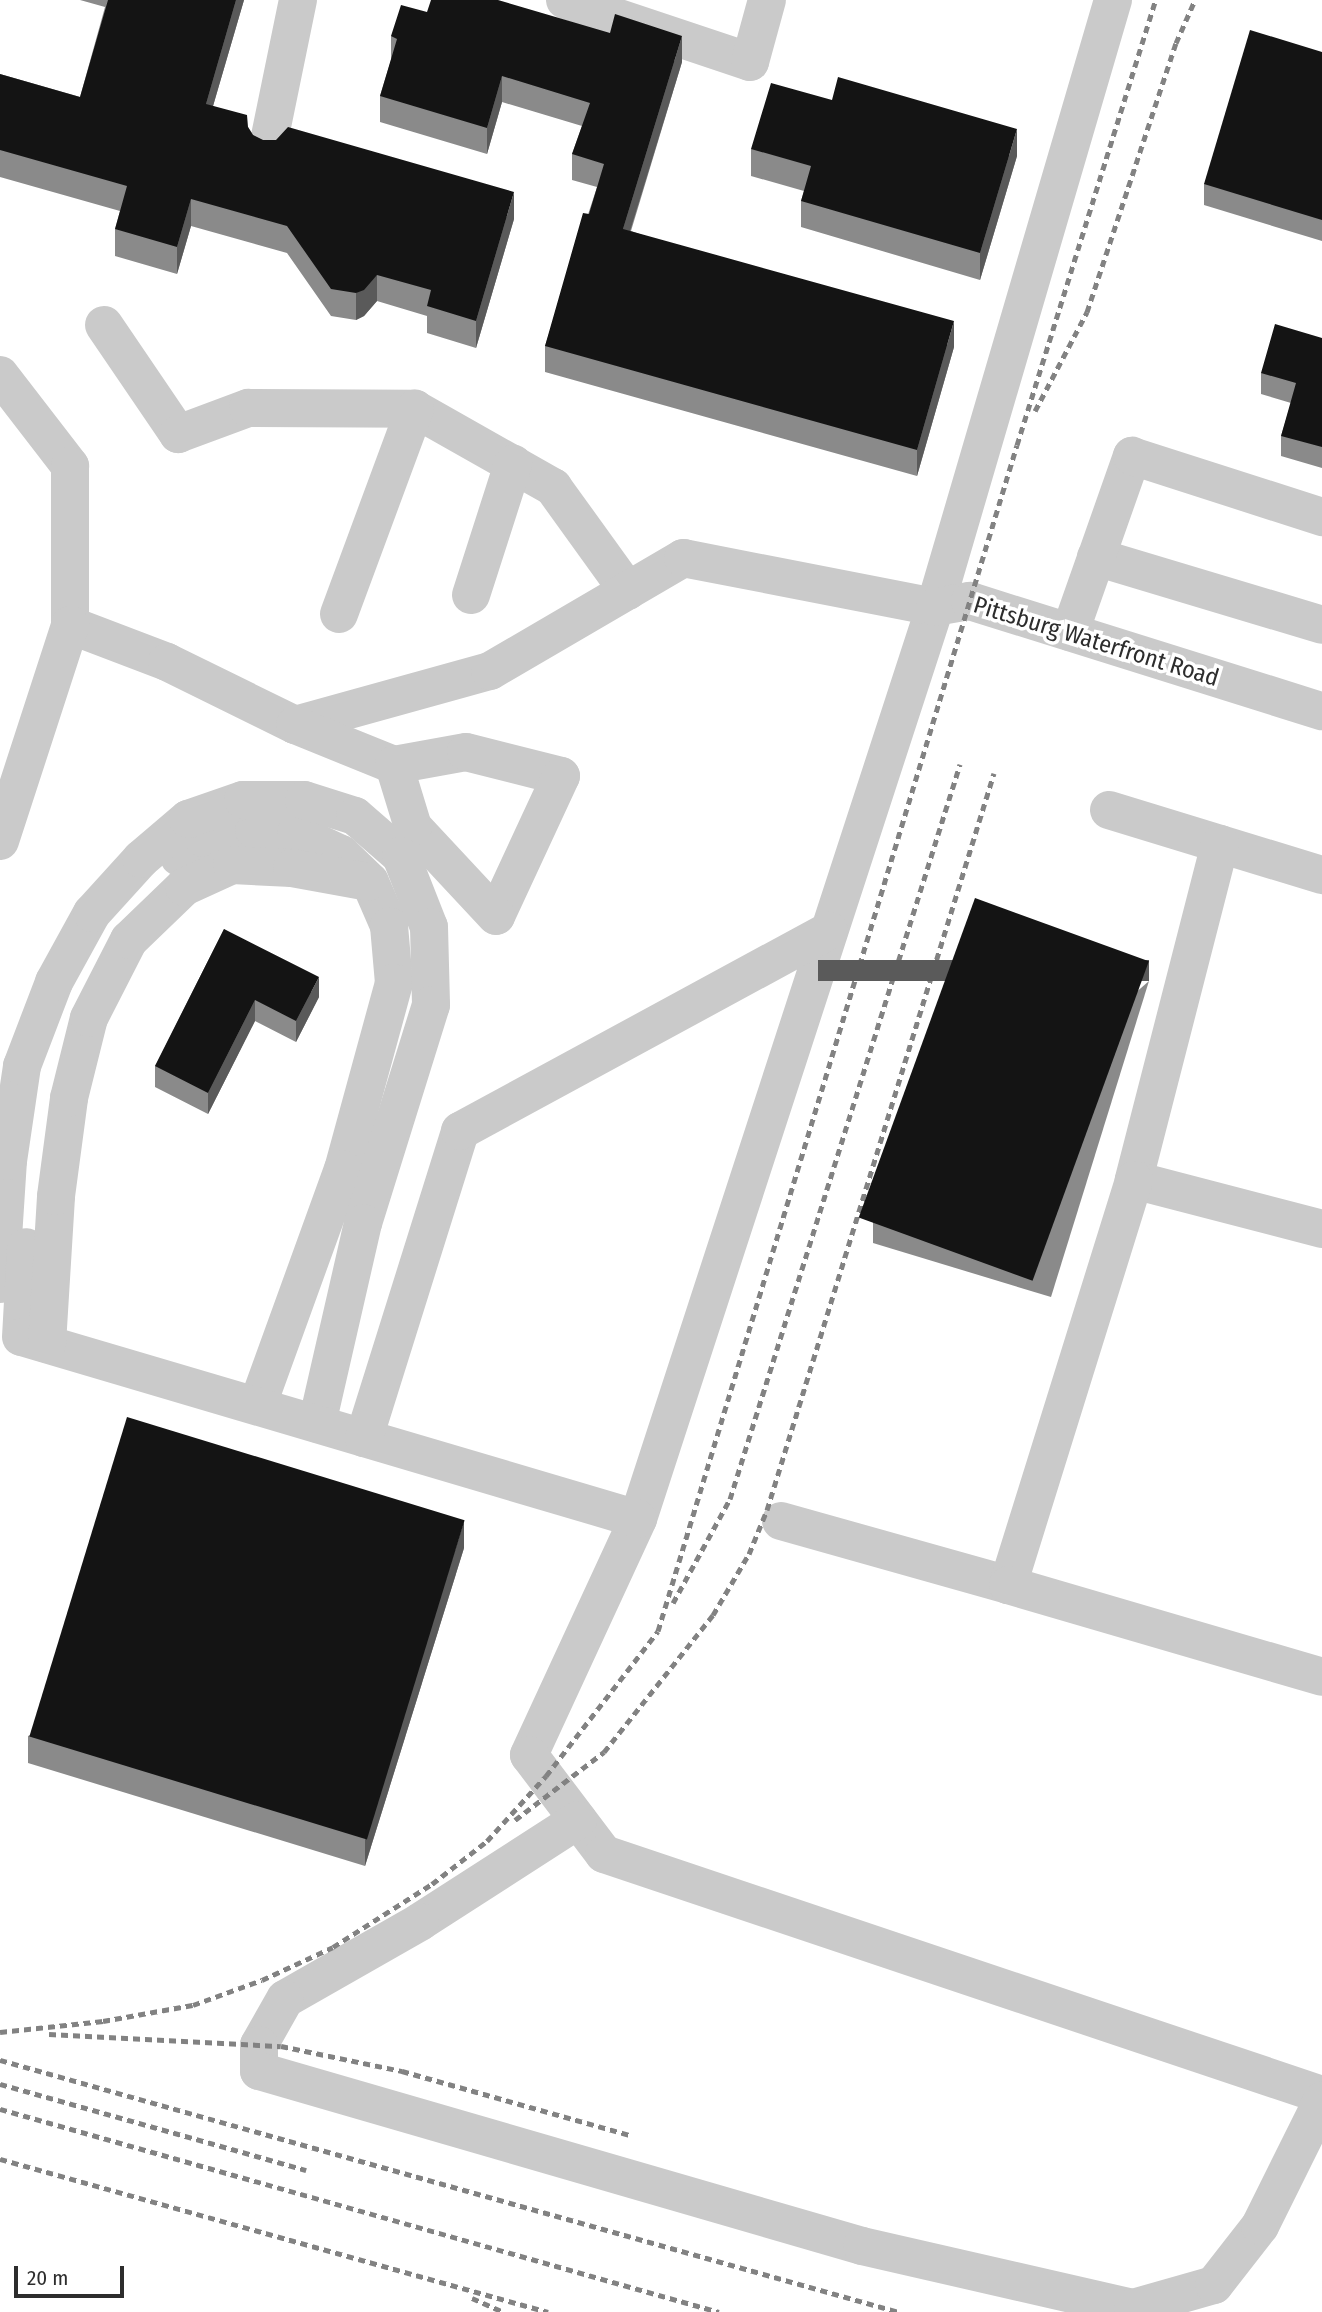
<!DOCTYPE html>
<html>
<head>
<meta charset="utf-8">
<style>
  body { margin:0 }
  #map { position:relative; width:1322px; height:2312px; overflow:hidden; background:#fff; font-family:"Fira Sans Condensed",sans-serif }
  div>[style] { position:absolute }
  .minor>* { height:38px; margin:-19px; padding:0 19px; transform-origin:19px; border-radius:19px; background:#cacaca }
  .rail>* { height:5px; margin-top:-2.5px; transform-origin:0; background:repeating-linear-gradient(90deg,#828282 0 7px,transparent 0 12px) }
  .wall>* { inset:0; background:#8a8a8a }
  .shaded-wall>* { inset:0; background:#5a5a5a; transform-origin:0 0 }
  .building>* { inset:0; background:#141414; transform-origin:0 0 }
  span { translate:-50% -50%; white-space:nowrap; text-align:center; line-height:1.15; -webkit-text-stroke:7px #fff; paint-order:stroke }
  .street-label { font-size:24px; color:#2d2d2d }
  .scale { position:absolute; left:14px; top:2266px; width:110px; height:32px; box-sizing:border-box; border:4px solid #2d2d2d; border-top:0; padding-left:9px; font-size:21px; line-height:24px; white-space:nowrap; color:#2d2d2d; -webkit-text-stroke:5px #fff; paint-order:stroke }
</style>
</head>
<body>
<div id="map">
  <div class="minor">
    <i style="left:565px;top:0;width:195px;rotate:18.5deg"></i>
    <i style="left:750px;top:62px;width:64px;rotate:-74.7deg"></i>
    <i style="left:1113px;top:0;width:633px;rotate:106.34deg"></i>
    <i style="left:935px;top:607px;width:959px;rotate:108.04deg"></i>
    <i style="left:638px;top:1519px;width:260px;rotate:114.8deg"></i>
    <i style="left:529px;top:1755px;width:124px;rotate:52.9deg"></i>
    <i style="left:604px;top:1854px;width:757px;rotate:18.55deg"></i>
    <i style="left:268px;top:146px;width:149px;rotate:-78.4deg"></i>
    <i style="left:104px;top:325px;width:132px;rotate:55.8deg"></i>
    <i style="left:178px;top:434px;width:75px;rotate:-20.4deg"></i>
    <i style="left:248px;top:408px;width:167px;rotate:0.3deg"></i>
    <i style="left:415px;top:409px;width:159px;rotate:29.5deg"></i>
    <i style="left:553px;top:487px;width:128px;rotate:54.2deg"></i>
    <i style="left:0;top:375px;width:115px;rotate:52.4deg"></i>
    <i style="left:70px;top:466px;width:159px;rotate:90deg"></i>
    <i style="left:70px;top:625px;width:104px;rotate:20.9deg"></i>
    <i style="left:167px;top:662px;width:143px;rotate:26.2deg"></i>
    <i style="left:295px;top:725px;width:202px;rotate:-15.5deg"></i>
    <i style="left:490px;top:671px;width:224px;rotate:-30.3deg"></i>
    <i style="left:683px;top:558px;width:257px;rotate:11deg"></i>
    <i style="left:935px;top:607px;width:36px;rotate:-10deg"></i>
    <i style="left:970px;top:601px;width:369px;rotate:17.4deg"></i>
    <i style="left:1096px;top:557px;width:236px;rotate:16.7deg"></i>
    <i style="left:471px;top:595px;width:138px;rotate:-72.2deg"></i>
    <i style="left:339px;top:614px;width:219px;rotate:-69.7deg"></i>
    <i style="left:1070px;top:632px;width:187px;rotate:-70.6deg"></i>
    <i style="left:1132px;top:456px;width:200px;rotate:17.8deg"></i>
    <i style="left:295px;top:725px;width:107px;rotate:22deg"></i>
    <i style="left:394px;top:765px;width:73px;rotate:-10.2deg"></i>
    <i style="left:466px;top:752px;width:98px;rotate:14.2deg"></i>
    <i style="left:561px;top:776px;width:154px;rotate:114.9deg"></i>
    <i style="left:496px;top:916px;width:122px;rotate:-133deg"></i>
    <i style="left:413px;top:827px;width:65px;rotate:-107deg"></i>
    <i style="left:1109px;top:810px;width:223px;rotate:17deg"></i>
    <i style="left:0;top:841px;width:227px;rotate:-72deg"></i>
    <i style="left:1220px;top:844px;width:347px;rotate:104.4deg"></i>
    <i style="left:1134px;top:1180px;width:194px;rotate:14.6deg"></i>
    <i style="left:179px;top:857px;width:31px;rotate:-38deg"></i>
    <i style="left:203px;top:838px;width:52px;rotate:-8.9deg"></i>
    <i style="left:254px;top:830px;width:42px;rotate:4.1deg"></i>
    <i style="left:296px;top:833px;width:50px;rotate:25deg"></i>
    <i style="left:341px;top:854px;width:40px;rotate:44deg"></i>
    <i style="left:370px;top:882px;width:48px;rotate:66.6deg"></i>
    <i style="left:389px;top:926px;width:57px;rotate:85deg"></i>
    <i style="left:394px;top:983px;width:193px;rotate:105.3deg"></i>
    <i style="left:343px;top:1169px;width:252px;rotate:109.9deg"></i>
    <i style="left:0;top:1284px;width:123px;rotate:-86.3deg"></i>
    <i style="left:8px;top:1161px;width:96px;rotate:-81.6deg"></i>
    <i style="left:22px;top:1066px;width:90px;rotate:-69.1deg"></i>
    <i style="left:54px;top:982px;width:79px;rotate:-61.2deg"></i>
    <i style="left:92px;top:913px;width:73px;rotate:-47.8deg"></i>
    <i style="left:141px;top:859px;width:62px;rotate:-40.4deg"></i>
    <i style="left:188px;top:819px;width:58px;rotate:-19.1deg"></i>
    <i style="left:243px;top:800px;width:61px"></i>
    <i style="left:304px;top:800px;width:53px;rotate:17.4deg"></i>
    <i style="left:355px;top:816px;width:61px;rotate:41deg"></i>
    <i style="left:401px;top:856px;width:76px;rotate:68.5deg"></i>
    <i style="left:429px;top:927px;width:78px;rotate:88.5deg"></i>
    <i style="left:431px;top:1005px;width:228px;rotate:107.3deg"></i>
    <i style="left:363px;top:1223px;width:206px;rotate:102.9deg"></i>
    <i style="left:21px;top:1337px;width:90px;rotate:-86.8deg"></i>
    <i style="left:22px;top:1337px;width:642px;rotate:16.46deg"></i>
    <i style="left:47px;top:1344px;width:148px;rotate:-86.5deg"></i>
    <i style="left:56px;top:1196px;width:99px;rotate:-82.4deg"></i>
    <i style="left:69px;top:1098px;width:82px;rotate:-76deg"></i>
    <i style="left:89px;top:1018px;width:88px;rotate:-62.9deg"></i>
    <i style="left:129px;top:940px;width:76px;rotate:-43.9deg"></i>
    <i style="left:184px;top:887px;width:53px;rotate:-24.6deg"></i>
    <i style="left:232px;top:865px;width:60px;rotate:2.9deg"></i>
    <i style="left:292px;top:868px;width:77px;rotate:10.4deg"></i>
    <i style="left:364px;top:1438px;width:322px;rotate:-72.6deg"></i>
    <i style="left:460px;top:1131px;width:420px;rotate:-28.5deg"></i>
    <i style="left:781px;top:1521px;width:236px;rotate:15.7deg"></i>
    <i style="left:1008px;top:1585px;width:424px;rotate:-72.7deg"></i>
    <i style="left:1008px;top:1585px;width:327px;rotate:16.3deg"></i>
    <i style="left:578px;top:1820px;width:188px;rotate:147.2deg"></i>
    <i style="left:420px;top:1922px;width:155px;rotate:150.3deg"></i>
    <i style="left:285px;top:1999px;width:53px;rotate:119.5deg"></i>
    <i style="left:259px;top:2045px;width:26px;rotate:90deg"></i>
    <i style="left:259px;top:2071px;width:628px;rotate:16.18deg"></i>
    <i style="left:862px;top:2246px;width:278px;rotate:12.9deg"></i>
    <i style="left:1133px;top:2308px;width:84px;rotate:-15.9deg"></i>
    <i style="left:1214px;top:2285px;width:75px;rotate:-52.1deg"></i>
    <i style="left:1260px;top:2226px;width:140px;rotate:-63.6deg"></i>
  </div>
  <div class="rail">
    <i style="left:1035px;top:411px;width:112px;rotate:-62.3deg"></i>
    <i style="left:1087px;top:312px;width:283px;rotate:-71.7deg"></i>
    <i style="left:1176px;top:43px;width:47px;rotate:-66.2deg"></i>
    <i style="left:673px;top:1603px;width:119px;rotate:-61.3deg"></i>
    <i style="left:730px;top:1499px;width:770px;rotate:-72.62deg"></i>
    <i style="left:515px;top:1820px;width:112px;rotate:-37.4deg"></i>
    <i style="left:604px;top:1752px;width:175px;rotate:-51.5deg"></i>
    <i style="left:713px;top:1615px;width:71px;rotate:-59.5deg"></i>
    <i style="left:749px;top:1554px;width:48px;rotate:-67.8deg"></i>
    <i style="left:767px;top:1510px;width:771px;rotate:-72.88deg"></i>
    <i style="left:0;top:2032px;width:104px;rotate:-6.1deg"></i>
    <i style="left:103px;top:2021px;width:91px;rotate:-10.1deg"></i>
    <i style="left:193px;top:2005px;width:73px;rotate:-19.9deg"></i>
    <i style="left:262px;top:1980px;width:78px;rotate:-24.9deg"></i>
    <i style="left:333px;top:1947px;width:117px;rotate:-32.5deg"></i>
    <i style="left:432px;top:1884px;width:70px;rotate:-38deg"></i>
    <i style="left:487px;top:1841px;width:88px;rotate:-47.8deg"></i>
    <i style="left:546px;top:1776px;width:183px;rotate:-52.3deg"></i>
    <i style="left:658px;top:1631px;width:1239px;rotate:-73.16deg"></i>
    <i style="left:1017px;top:445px;width:466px;rotate:-72.7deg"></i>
    <i style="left:49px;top:2034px;width:232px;rotate:3deg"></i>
    <i style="left:281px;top:2046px;width:124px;rotate:11.7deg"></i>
    <i style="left:402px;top:2071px;width:236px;rotate:15.7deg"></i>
    <i style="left:0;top:2060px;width:934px;rotate:15.66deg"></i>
    <i style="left:0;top:2084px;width:318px;rotate:15.7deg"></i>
    <i style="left:0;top:2109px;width:747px;rotate:15.77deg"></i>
    <i style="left:0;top:2159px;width:569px;rotate:15.6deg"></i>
    <i style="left:472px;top:2298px;width:34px;rotate:24deg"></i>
  </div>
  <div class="wall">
    <i style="clip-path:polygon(80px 0,244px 0,213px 106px,248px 127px,253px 135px,263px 140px,514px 219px,476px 348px,427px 333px,427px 316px,377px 301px,364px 316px,356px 320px,331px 316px,287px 253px,191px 226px,177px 274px,115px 256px,115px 229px,120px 211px,0 177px,0 74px,80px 97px,105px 7px)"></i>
    <i style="clip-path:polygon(427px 12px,682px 62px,631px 231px,954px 347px,917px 476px,545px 372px,545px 346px,597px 187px,572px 180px,572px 154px,582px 126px,502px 102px,487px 154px,380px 122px,380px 96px,391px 60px,391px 36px)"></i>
    <i style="clip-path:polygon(1322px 52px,1322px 241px,1204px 205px,1204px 184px)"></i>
    <i style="clip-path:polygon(751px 149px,1017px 156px,980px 280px,801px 227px,801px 201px,804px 191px,751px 176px)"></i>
    <i style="clip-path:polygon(1322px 338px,1322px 468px,1281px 456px,1281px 436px,1291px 403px,1261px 394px,1261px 373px)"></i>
    <i style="clip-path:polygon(224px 929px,319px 997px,296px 1042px,255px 1021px,208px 1114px,155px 1087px,155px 1066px)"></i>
    <i style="clip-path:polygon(1149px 981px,1051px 1297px,873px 1243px,873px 1222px)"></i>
    <i style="clip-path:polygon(464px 1548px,365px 1866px,28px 1763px,28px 1736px)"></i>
  </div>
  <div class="shaded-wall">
    <i style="clip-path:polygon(236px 0,244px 0,206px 130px,206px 104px)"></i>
    <i style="clip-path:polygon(682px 36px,682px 62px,623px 254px,623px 229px)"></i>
    <i style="clip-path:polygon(502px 76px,502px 102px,487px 154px,487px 128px)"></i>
    <i style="clip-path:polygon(1017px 129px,1017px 156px,980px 280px,980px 253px)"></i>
    <i style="clip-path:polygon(514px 192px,514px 219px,476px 348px,476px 321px)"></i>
    <i style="clip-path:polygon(191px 199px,191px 226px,177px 274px,177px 247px)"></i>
    <i style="clip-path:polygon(377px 275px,377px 301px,364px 316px,356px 320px,356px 293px)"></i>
    <i style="clip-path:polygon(954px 321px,954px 347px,917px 476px,917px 450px)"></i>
    <i style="left:1149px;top:960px;width:21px;height:331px;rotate:90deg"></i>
    <i style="clip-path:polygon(319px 977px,319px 997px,296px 1042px,296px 1021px)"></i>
    <i style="clip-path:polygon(255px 1000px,255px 1021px,208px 1114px,208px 1093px)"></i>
    <i style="clip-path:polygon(464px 1521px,464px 1548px,365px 1866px,365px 1840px)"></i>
  </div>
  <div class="building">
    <i style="clip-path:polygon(108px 0,236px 0,206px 104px,247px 115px,248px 127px,253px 135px,263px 140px,276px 140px,288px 127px,514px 192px,476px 321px,427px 306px,431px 290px,377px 275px,364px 290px,356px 293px,331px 289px,287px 226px,191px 199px,177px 247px,115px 229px,127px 186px,0 150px,0 74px,80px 97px)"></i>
    <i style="clip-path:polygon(431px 0,498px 0,610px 33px,615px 14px,682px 36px,623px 229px,954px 321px,917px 450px,545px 346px,583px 213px,589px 214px,604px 164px,572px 154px,590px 103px,502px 76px,487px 128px,380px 96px,397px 39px,391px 36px,401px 5px,427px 12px)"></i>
    <i style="clip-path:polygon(1250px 30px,1322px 52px,1322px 220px,1204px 184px)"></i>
    <i style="clip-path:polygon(838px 77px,1017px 129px,980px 253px,801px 201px,811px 166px,751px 149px,771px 83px,832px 100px)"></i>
    <i style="clip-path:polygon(1275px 324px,1322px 338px,1322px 447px,1281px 436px,1296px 383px,1261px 373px)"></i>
    <i style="left:975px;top:898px;width:185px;height:340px;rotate:20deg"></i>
    <i style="clip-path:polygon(224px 929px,319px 977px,296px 1021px,255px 1000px,208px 1093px,155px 1066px)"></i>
    <i style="left:127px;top:1417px;width:353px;height:334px;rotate:17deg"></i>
  </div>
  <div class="street-label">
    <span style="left:1096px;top:642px;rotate:17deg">Pittsburg Waterfront Road</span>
  </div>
  <div class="scale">20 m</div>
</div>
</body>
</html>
